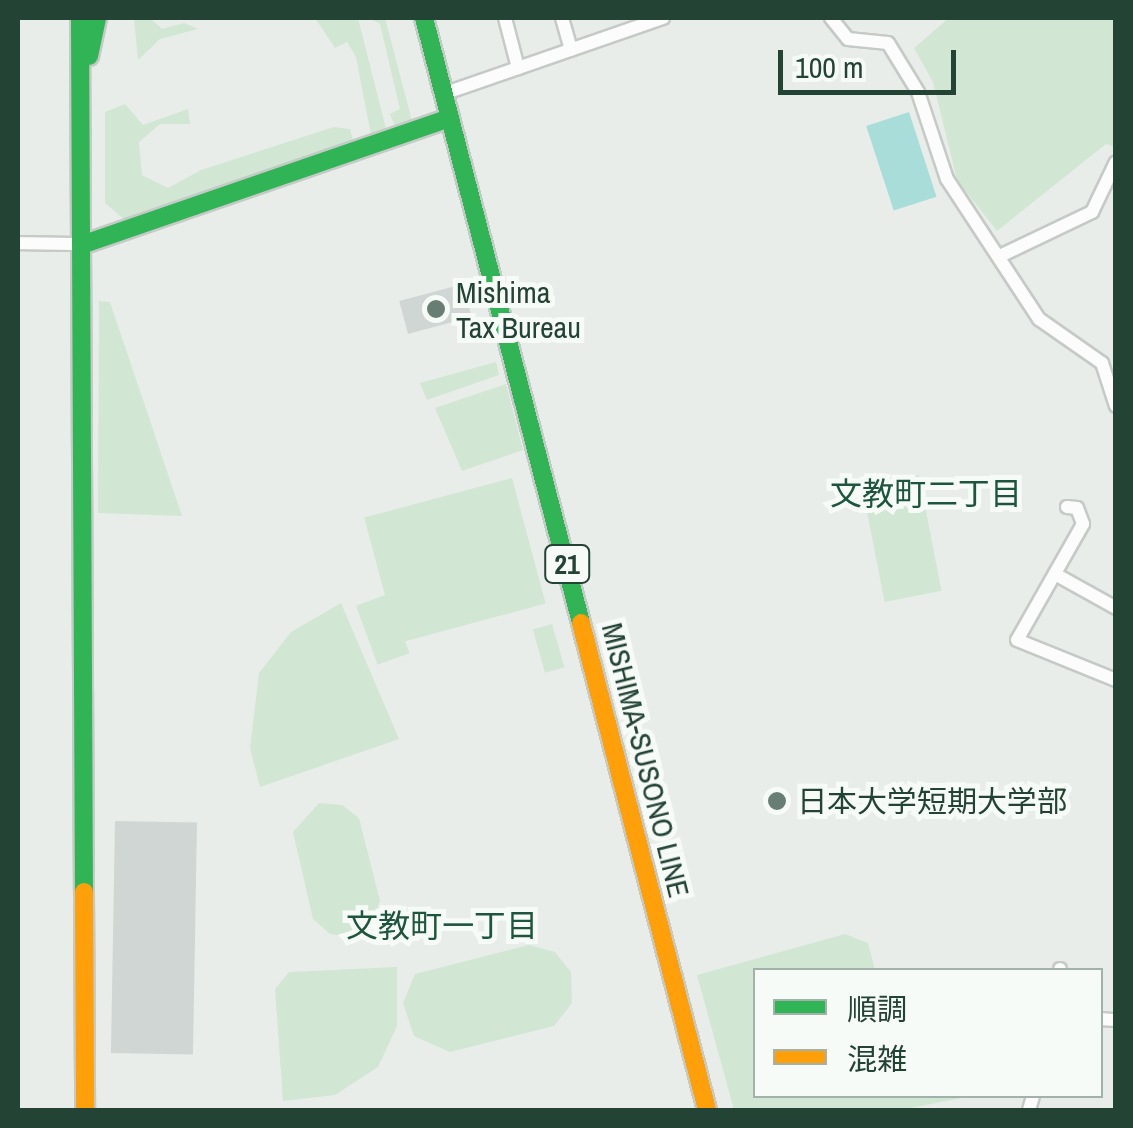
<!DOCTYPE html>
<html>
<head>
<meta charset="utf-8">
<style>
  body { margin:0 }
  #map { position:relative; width:1133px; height:1128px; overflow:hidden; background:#e8edea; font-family:"Archivo Narrow","Noto Sans JP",sans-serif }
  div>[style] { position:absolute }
  .green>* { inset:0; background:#d1e6d3; transform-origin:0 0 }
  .water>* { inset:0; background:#a8ddd9; transform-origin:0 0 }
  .building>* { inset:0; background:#cfd6d3; transform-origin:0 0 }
  .roads { filter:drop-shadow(2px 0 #c5cac7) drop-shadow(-2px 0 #c5cac7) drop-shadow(0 2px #c5cac7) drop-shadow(0 -2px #c5cac7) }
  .street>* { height:12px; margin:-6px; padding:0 6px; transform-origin:6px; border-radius:6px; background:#fcfcfc }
  .fast>* { height:18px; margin:-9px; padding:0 9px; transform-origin:9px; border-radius:9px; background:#30b455 }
  .slow>* { height:18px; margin:-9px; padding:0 9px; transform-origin:9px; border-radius:9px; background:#ff9f0a }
  .dots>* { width:28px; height:28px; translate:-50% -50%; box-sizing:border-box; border:5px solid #f7fbf8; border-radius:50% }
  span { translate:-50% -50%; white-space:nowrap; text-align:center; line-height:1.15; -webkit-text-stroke:10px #f7fbf8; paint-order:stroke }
  .shield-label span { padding:2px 8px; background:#f7fbf8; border:2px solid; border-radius:8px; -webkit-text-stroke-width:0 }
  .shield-label { font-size:28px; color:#234334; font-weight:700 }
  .poi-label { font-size:30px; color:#234334 }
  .left { translate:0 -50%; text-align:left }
  .street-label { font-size:30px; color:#234334 }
  .neighbourhood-label { font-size:32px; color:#1d563d }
  .frame { position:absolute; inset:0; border:20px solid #234334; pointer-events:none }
  .legend { position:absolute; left:753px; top:968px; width:350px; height:130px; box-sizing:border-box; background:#f7fbf8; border:2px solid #a2b1aa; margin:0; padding:12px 18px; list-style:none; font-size:30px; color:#234334 }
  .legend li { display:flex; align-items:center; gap:20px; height:50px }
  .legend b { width:50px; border:2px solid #a2b1aa }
  .scale { position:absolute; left:778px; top:50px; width:178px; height:45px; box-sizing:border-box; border:5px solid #234334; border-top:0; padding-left:12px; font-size:30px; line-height:35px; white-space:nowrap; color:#234334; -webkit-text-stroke:8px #f7fbf8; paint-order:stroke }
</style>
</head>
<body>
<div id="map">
  <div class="green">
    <i style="clip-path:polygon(134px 18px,150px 18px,162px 29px,184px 23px,198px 29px,160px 39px,138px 60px)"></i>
    <i style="clip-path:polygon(315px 18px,358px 18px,386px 129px,371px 135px,356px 57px,347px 42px,335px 48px)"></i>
    <i style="clip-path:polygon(369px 18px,385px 18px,412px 121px,395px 127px,390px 114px,400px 109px,380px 24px)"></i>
    <i style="clip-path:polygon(949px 18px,1115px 18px,1115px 147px,1106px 144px,997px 231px,957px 180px,933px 82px,914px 48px)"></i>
    <i style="clip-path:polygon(125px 104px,143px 125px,188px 109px,190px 124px,160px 124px,139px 142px,142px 175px,168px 188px,201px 170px,334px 127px,350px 129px,353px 140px,125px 220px,105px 203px,105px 112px)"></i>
    <i style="clip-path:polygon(99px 301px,110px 302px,182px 516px,98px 513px)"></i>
    <i style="clip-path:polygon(496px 362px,499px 375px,427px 400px,420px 383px)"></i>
    <i style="clip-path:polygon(506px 384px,523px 450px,462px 471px,435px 408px)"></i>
    <i style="left:919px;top:475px;width:118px;height:58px;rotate:79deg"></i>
    <i style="left:512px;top:478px;width:130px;height:153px;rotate:75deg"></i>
    <i style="left:388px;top:594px;width:63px;height:34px;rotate:70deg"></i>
    <i style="clip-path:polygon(341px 603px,399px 739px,260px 787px,250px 748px,259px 673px,291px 632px)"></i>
    <i style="left:552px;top:624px;width:45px;height:20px;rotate:74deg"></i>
    <i style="clip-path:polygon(319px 803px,342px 805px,359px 818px,380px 901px,371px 927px,353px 937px,330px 934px,313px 919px,293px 832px)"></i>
    <i style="clip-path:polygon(845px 934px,868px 943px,875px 970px,756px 970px,756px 1096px,972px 1096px,900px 1110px,734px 1110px,697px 975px)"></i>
    <i style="clip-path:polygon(529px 945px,555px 952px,571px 972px,572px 1003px,554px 1026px,450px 1052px,414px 1036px,403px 1003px,415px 974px)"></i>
    <i style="clip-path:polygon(397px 967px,397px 1026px,378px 1067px,335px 1095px,283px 1101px,275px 989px,289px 972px)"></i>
  </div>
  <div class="water">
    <i style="left:909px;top:112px;width:89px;height:45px;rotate:72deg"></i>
  </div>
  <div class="building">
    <i style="left:463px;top:284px;width:34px;height:66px;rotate:75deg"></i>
    <i style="left:115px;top:821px;width:82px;height:232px;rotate:1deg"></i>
  </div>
  <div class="roads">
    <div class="street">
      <i style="left:505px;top:18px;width:52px;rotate:75.4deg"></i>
      <i style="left:562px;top:18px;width:33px;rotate:74deg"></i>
      <i style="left:831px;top:18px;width:27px;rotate:51deg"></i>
      <i style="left:848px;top:39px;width:40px;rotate:5.7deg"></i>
      <i style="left:888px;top:43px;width:57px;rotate:58.5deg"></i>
      <i style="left:918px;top:92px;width:92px;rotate:71.6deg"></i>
      <i style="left:947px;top:179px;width:168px;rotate:56.7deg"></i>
      <i style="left:1039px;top:319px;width:77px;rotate:34.9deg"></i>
      <i style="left:1102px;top:363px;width:45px;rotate:72deg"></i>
      <i style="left:443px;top:94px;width:233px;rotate:-19.1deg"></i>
      <i style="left:18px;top:243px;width:66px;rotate:0.9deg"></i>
      <i style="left:1002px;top:255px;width:100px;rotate:-25.5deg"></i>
      <i style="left:1092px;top:212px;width:55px;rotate:-64.4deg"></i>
      <i style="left:1067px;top:507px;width:10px;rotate:6deg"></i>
      <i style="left:1077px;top:508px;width:17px;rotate:69deg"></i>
      <i style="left:1083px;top:524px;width:133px;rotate:119.6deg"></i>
      <i style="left:1017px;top:640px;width:107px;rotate:22deg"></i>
      <i style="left:1055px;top:574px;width:70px;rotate:29.1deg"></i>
      <i style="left:1060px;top:970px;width:1px;rotate:-90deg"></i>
      <i style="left:1100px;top:1019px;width:16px;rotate:4deg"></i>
      <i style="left:1029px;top:1110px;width:15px;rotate:-74deg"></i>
    </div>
    <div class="fast">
      <i style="left:80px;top:18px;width:874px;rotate:89.74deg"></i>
      <i style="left:424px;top:18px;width:625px;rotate:75.45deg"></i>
      <i style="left:89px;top:56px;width:39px;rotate:-78deg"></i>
      <i style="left:84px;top:244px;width:387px;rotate:-19deg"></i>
    </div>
    <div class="slow">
      <i style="left:581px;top:623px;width:503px;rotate:75.49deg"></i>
      <i style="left:84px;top:892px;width:218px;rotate:89.7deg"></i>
    </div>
  </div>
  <div class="dots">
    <i style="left:436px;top:309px;background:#687e74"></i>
    <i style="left:777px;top:801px;background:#687e74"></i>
  </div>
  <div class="shield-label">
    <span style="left:567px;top:564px">21</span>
  </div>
  <div class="poi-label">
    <span class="left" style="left:456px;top:309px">Mishima<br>Tax Bureau</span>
    <span class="left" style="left:797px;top:801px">日本大学短期大学部</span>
  </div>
  <div class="street-label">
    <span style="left:646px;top:760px;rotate:76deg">MISHIMA-SUSONO LINE</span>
  </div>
  <div class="neighbourhood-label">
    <span style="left:926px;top:494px">文教町二丁目</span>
    <span style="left:442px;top:926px">文教町一丁目</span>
  </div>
  <div class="frame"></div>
  <ul class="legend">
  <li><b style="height:12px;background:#30b455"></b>順調</li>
  <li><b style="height:12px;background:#ff9f0a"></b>混雑</li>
  </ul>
  <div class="scale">100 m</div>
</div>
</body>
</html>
